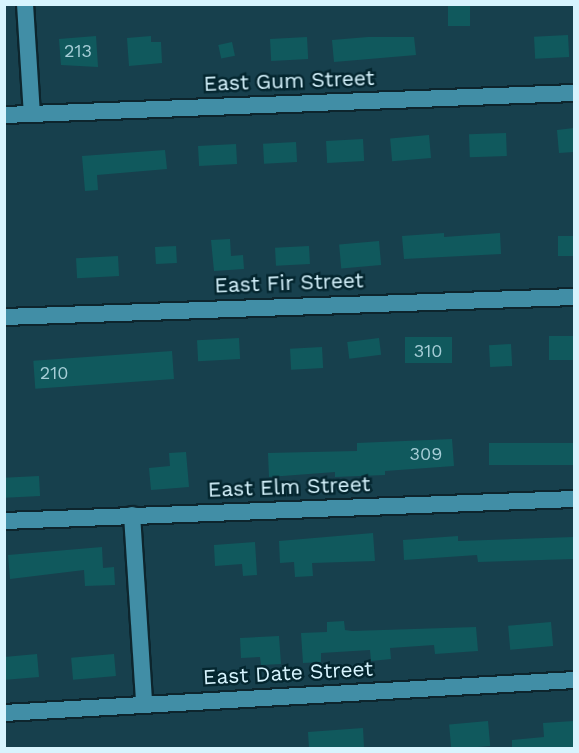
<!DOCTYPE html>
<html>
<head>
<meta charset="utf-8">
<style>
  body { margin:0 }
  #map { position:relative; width:579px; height:753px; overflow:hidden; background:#17404d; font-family:"Work Sans",sans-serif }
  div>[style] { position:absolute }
  .building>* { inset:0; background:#10595d; transform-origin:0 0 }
  .roads { filter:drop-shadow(2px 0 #0d252d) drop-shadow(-2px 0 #0d252d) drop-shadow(0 2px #0d252d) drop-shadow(0 -2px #0d252d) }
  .minor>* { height:16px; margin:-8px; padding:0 8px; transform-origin:8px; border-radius:8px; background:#418ea6 }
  span { translate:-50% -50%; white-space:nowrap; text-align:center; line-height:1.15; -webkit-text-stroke:5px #04262f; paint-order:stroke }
  .number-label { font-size:18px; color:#a5cdd6 }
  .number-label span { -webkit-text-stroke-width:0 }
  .street-label { font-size:21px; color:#d7f4fe }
  .frame { position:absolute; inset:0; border:6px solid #d7f4fe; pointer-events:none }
</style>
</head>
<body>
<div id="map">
  <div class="building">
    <i style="left:448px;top:4px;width:22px;height:22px"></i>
    <i style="left:568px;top:35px;width:22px;height:34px;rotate:87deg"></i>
    <i style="clip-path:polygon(96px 36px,98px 67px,61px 65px,59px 39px)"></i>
    <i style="clip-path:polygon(151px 36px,151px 42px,161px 42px,162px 63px,129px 66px,127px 38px)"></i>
    <i style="left:307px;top:37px;width:22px;height:37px;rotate:87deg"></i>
    <i style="clip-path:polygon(368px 37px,414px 37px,416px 55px,334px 62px,332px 40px)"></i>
    <i style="left:232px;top:42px;width:14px;height:14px;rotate:78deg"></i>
    <i style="clip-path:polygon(574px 128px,574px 152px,559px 153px,557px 130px)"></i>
    <i style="left:506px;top:133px;width:23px;height:37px;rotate:88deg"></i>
    <i style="left:429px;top:135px;width:23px;height:39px;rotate:85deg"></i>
    <i style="left:363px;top:139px;width:22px;height:37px;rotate:87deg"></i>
    <i style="left:296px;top:142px;width:20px;height:33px;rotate:87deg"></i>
    <i style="left:236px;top:144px;width:20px;height:38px;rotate:87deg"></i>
    <i style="clip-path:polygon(165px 150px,167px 169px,97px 175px,98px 190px,85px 191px,82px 156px)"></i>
    <i style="clip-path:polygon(444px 233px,444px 237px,500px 233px,501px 254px,404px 259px,402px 236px)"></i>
    <i style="left:574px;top:236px;width:20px;height:16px;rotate:90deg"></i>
    <i style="clip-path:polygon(230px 239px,231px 256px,243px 255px,244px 269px,214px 271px,211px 240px)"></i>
    <i style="left:379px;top:241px;width:24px;height:40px;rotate:85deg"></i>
    <i style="left:176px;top:246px;width:17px;height:21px;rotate:87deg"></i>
    <i style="left:309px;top:246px;width:18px;height:34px;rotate:87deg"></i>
    <i style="left:118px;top:256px;width:20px;height:42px;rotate:87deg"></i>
    <i style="left:574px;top:336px;width:24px;height:25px;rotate:90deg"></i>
    <i style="left:452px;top:337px;width:26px;height:47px;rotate:90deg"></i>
    <i style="left:239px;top:338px;width:21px;height:42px;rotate:87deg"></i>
    <i style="left:379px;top:338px;width:17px;height:32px;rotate:83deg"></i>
    <i style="left:511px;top:344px;width:22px;height:22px;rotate:87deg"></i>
    <i style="left:322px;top:347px;width:21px;height:32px;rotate:87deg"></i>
    <i style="left:172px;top:351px;width:28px;height:139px;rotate:86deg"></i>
    <i style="clip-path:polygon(452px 439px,454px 466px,385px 471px,385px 475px,335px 477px,335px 472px,269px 477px,268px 453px,357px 451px,357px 443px)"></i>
    <i style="left:574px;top:443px;width:22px;height:85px;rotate:90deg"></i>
    <i style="clip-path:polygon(186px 452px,189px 487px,151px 490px,149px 468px,170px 466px,169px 453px)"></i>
    <i style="left:39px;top:476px;width:20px;height:35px;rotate:87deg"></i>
    <i style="clip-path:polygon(373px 533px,375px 561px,312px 563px,313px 576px,295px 577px,294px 562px,280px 563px,279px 541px)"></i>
    <i style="clip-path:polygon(458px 536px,458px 541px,574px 537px,574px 559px,478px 562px,477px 555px,404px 560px,403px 540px)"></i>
    <i style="clip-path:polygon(255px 542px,257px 575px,243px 576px,242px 564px,215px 566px,214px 545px)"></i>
    <i style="clip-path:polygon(102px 547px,103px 568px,114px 567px,115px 585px,85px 586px,84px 570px,10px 579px,8px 555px)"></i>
    <i style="clip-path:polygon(344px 621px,345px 630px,352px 631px,476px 627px,478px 651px,435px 654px,434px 645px,390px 648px,391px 659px,371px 661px,370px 650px,321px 653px,321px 662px,303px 663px,301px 633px,327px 632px,327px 622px)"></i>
    <i style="left:551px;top:622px;width:24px;height:43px;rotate:85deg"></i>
    <i style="clip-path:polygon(279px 636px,281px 664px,261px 665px,260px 657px,241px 658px,240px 638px)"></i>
    <i style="left:37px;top:654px;width:23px;height:33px;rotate:85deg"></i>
    <i style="left:114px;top:654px;width:22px;height:43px;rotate:85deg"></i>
    <i style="left:488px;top:721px;width:25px;height:39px;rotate:85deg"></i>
    <i style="clip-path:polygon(574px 721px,574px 747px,512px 748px,512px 740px,544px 737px,543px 723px)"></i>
    <i style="clip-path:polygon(363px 728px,364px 748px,309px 748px,308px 732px)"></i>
  </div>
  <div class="roads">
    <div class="minor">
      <i style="left:25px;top:4px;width:110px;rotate:86.4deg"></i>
      <i style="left:4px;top:115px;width:570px;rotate:-2.21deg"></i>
      <i style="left:4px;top:317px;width:570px;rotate:-2.01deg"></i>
      <i style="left:132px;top:515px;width:188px;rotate:86.3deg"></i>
      <i style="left:4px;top:521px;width:570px;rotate:-2.21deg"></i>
      <i style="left:4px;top:713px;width:571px;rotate:-3.31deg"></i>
    </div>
  </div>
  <div class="number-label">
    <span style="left:78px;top:51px">213</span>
    <span style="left:428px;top:351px">310</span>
    <span style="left:54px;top:373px">210</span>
    <span style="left:426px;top:454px">309</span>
  </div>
  <div class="street-label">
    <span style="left:289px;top:81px;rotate:-2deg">East Gum Street</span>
    <span style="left:289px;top:283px;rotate:-2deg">East Fir Street</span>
    <span style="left:289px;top:487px;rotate:-2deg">East Elm Street</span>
    <span style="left:288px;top:673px;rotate:-3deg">East Date Street</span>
  </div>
  <div class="frame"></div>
</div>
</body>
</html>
